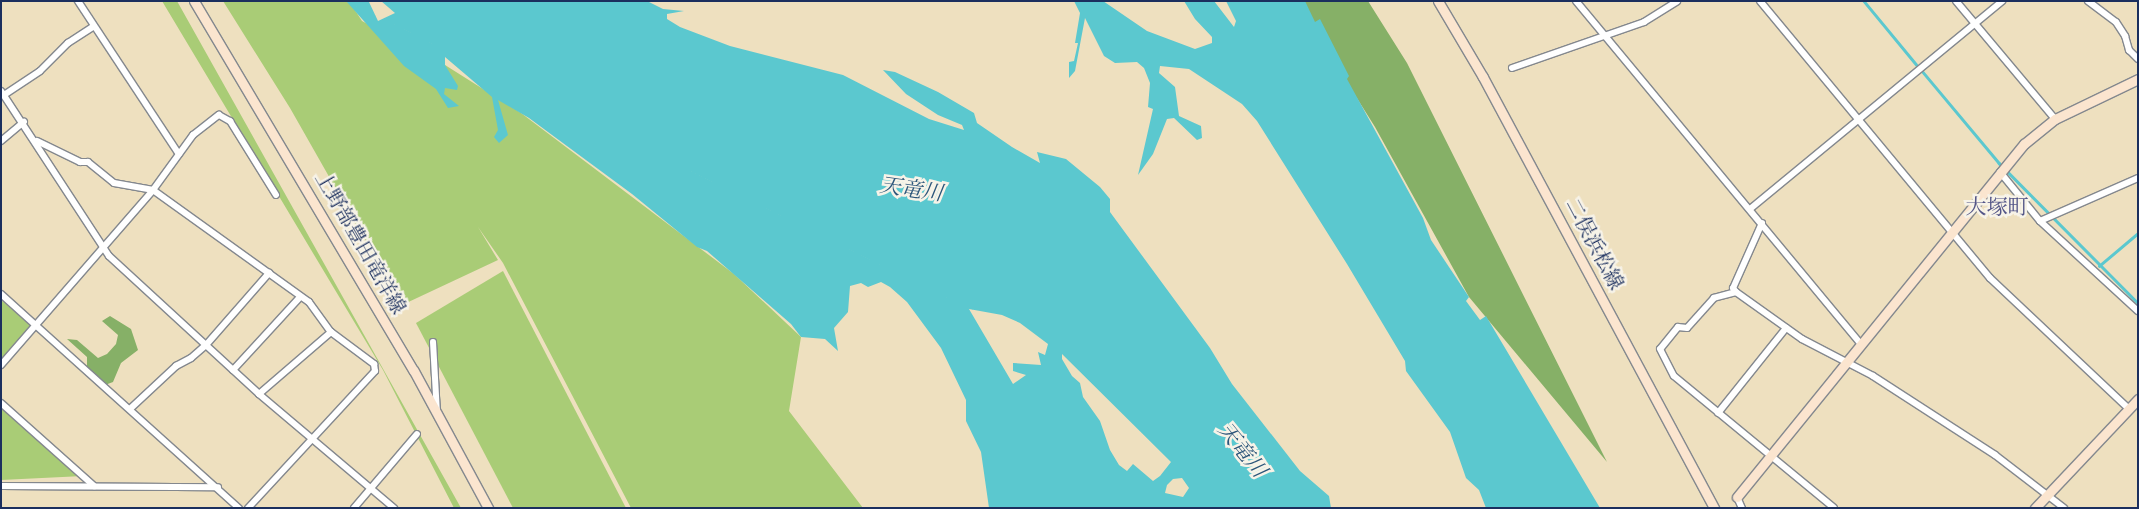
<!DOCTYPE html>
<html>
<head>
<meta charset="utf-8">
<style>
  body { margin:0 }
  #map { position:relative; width:2139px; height:509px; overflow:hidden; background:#eee0bf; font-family:"Old Standard TT","Noto Serif JP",serif }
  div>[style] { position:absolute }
  .green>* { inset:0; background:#a9cc76 }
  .forest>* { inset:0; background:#86b067 }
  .water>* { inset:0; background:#5bc8cf }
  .stream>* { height:2.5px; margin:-1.25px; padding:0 1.25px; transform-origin:1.25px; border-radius:1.25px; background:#5bc8cf }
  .roads { filter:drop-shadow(1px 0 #84888e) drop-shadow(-1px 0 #84888e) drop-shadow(0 1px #84888e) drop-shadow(0 -1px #84888e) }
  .street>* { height:6px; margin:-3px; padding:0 3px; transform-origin:3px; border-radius:3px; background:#fff }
  .secondary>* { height:9px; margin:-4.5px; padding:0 4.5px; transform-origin:4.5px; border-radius:4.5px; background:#fbe5cf }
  span { translate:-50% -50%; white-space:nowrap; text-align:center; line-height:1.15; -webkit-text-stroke:5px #f7f3e8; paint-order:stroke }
  .street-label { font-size:20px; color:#1b2f5e }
  .water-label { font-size:21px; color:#2b557a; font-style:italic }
  .neighbourhood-label { font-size:21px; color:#535587 }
  .frame { position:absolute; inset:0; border:2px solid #1b2f5e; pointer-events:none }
</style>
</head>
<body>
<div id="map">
  <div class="green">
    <i style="clip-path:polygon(162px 1px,177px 1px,461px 508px,454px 508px,383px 370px)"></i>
    <i style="clip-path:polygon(223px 1px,349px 1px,362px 21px,445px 65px,521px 113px,734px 274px,801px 337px,789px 411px,863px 508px,631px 508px,503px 263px,478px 227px,498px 260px,402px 305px,290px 108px)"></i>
    <i style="clip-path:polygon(503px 271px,626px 508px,513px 508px,416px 323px)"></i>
    <i style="clip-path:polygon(1px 300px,33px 327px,1px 364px)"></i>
    <i style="clip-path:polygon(1px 404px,83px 476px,1px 480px)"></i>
  </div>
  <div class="forest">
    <i style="clip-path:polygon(1296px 1px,1368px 1px,1407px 63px,1607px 462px,1469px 297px,1375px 127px)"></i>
    <i style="clip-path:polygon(110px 316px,131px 329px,138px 350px,121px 363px,113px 382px,105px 385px,87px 369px,87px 357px,67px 339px,77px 340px,98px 358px,107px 354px,116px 344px,118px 335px,102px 321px)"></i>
  </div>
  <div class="water">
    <i style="clip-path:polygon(evenodd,346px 1px,369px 2px,378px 21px,395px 13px,381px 1px,647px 1px,663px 9px,684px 11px,667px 14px,667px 19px,680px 27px,730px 46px,843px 75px,929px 119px,964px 130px,962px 125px,938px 115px,906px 94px,883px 70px,895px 72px,938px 92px,974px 113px,977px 123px,1012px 147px,1040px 163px,1037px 152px,1066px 159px,1100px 187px,1110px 199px,1110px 212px,1210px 348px,1232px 384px,1300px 471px,1329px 496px,1331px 508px,989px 508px,981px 452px,966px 421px,966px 400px,941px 348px,907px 302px,890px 287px,881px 282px,868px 287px,861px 283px,850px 286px,848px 312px,834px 328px,838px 351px,825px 339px,801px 337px,791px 324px,707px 251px,697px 247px,632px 194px,529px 118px,498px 100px,508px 135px,499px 143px,494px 137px,498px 130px,492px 97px,445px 57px,445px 65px,458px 86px,457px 90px,445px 88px,444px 94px,459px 106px,448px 108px,436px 89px,404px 66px,346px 1px,969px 309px,1002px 315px,1020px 323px,1048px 344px,1045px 355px,1038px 352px,1041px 365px,1013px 363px,1013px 371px,1026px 375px,1013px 384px,969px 309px,346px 1px,1062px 354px,1171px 462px,1160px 476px,1153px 481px,1133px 464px,1127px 471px,1119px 465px,1110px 450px,1100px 421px,1083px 397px,1080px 383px,1072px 376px,1062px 359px,1062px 354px,346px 1px,1182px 478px,1189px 488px,1183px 497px,1165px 493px,1167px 485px,1173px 479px,1182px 478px)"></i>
    <i style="clip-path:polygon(1074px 1px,1103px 1px,1147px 31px,1195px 49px,1212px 43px,1212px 37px,1195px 19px,1184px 1px,1214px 1px,1234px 27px,1236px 21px,1226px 1px,1305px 1px,1315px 22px,1320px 19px,1349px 76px,1347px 79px,1423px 218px,1431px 240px,1469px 297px,1466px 301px,1480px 320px,1486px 316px,1600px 508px,1486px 508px,1479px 490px,1466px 478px,1450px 432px,1406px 371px,1405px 361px,1347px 264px,1257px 121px,1242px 104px,1189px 69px,1160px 66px,1159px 73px,1175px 87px,1179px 116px,1201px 126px,1202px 138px,1197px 140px,1174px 118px,1167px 119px,1153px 154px,1138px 175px,1153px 109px,1148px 107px,1150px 83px,1144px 68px,1137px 62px,1115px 63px,1104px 56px,1085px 18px,1075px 71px,1069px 78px,1069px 62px,1074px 61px,1078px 43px,1075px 43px,1080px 13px)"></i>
  </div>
  <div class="stream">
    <i style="left:1864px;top:1px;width:82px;rotate:50.5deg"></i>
    <i style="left:1923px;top:72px;width:119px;rotate:50.1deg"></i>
    <i style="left:1999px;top:163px;width:197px;rotate:45.2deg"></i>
    <i style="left:2099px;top:266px;width:51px;rotate:-40.2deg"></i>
  </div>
  <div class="roads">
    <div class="street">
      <i style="left:78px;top:1px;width:183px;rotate:56.6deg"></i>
      <i style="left:1576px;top:1px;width:446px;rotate:50.3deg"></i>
      <i style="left:1760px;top:1px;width:360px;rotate:50.3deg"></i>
      <i style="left:1990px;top:278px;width:191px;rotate:43.3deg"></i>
      <i style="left:1956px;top:1px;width:154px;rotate:50deg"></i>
      <i style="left:2088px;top:1px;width:35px;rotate:37deg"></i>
      <i style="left:2116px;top:22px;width:17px;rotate:57deg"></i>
      <i style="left:2125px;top:36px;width:15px;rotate:74deg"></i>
      <i style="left:2129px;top:50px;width:13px;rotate:45deg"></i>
      <i style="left:1512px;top:68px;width:140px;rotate:-19.2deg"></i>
      <i style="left:1644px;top:22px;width:39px;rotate:-32deg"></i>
      <i style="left:1px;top:91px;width:197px;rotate:56.8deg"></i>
      <i style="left:109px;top:256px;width:204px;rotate:42.6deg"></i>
      <i style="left:259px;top:394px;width:177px;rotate:40.2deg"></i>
      <i style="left:4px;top:95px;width:43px;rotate:-33.7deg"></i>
      <i style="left:40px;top:71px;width:40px;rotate:-45deg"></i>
      <i style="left:68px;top:43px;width:31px;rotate:-33deg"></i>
      <i style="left:1px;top:141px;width:30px;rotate:-40deg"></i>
      <i style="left:37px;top:141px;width:48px;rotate:26deg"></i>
      <i style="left:80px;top:162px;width:8px"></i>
      <i style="left:88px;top:162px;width:33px;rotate:39deg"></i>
      <i style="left:114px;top:183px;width:40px;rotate:10deg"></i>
      <i style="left:153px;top:190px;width:192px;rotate:35.7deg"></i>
      <i style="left:309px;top:302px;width:37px;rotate:54deg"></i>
      <i style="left:331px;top:332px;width:54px;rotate:36.7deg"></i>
      <i style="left:374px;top:364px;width:7px;rotate:82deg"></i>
      <i style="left:375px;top:371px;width:187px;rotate:132.8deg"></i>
      <i style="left:2000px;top:172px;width:63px;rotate:50.8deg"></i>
      <i style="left:2040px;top:221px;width:133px;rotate:42.6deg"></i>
      <i style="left:1750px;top:209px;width:327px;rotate:-39.5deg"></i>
      <i style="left:2040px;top:221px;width:107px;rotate:-23.7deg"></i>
      <i style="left:1762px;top:223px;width:71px;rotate:114deg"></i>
      <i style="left:1733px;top:288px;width:5px;rotate:53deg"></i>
      <i style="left:1736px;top:292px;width:81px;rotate:35.5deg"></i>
      <i style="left:1802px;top:339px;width:80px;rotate:27.5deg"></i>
      <i style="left:1873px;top:376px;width:145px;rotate:32.9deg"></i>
      <i style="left:1995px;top:455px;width:87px;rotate:37.5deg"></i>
      <i style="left:1736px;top:292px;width:23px;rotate:165deg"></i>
      <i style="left:1714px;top:298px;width:40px;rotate:132deg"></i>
      <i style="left:1687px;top:328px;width:9px;rotate:-174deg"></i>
      <i style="left:1678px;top:327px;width:28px;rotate:129deg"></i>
      <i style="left:1660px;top:349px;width:30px;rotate:63deg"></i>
      <i style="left:1674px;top:376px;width:207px;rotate:39.5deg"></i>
      <i style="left:1px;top:294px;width:320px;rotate:42deg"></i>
      <i style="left:433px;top:342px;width:71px;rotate:86.8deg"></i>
      <i style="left:1px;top:365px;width:232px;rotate:-49deg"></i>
      <i style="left:153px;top:190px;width:68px;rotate:-54deg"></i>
      <i style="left:193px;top:135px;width:33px;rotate:-38deg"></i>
      <i style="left:219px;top:115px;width:13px;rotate:29deg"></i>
      <i style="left:230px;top:121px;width:87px;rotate:58.1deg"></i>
      <i style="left:233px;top:370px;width:100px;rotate:-47.4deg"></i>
      <i style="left:259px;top:394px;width:95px;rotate:-40.7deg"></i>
      <i style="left:1px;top:403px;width:125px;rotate:41.7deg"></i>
      <i style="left:131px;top:408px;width:62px;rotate:-43deg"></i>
      <i style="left:176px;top:366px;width:17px;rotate:-28deg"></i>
      <i style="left:191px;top:358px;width:20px;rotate:-41deg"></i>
      <i style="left:206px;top:345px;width:96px;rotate:-48.8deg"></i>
      <i style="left:1718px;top:413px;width:109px;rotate:-51.3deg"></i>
      <i style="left:1px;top:486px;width:217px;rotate:0.3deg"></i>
      <i style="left:1737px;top:497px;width:12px;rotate:66deg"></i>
      <i style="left:354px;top:508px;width:97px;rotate:-49.6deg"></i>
    </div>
    <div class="secondary">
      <i style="left:194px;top:1px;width:430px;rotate:59.3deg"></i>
      <i style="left:414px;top:371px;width:156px;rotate:61.6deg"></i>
      <i style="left:1438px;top:1px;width:88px;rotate:59.4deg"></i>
      <i style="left:1483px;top:77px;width:489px;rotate:61.8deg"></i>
      <i style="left:1737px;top:497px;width:455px;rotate:-50.9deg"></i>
      <i style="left:2024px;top:144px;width:40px;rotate:-39deg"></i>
      <i style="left:2055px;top:119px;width:92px;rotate:-25.7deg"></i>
      <i style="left:2035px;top:508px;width:150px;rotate:-46.6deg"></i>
    </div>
  </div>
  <div class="street-label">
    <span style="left:359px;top:244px;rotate:60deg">上野部豊田竜洋線</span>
    <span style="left:1593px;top:245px;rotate:62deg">二俣浜松線</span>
  </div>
  <div class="water-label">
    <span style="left:911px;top:191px;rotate:8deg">天竜川</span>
    <span style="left:1241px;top:451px;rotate:51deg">天竜川</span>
  </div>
  <div class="neighbourhood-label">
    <span style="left:1997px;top:209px">大塚町</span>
  </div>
  <div class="frame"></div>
</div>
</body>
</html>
